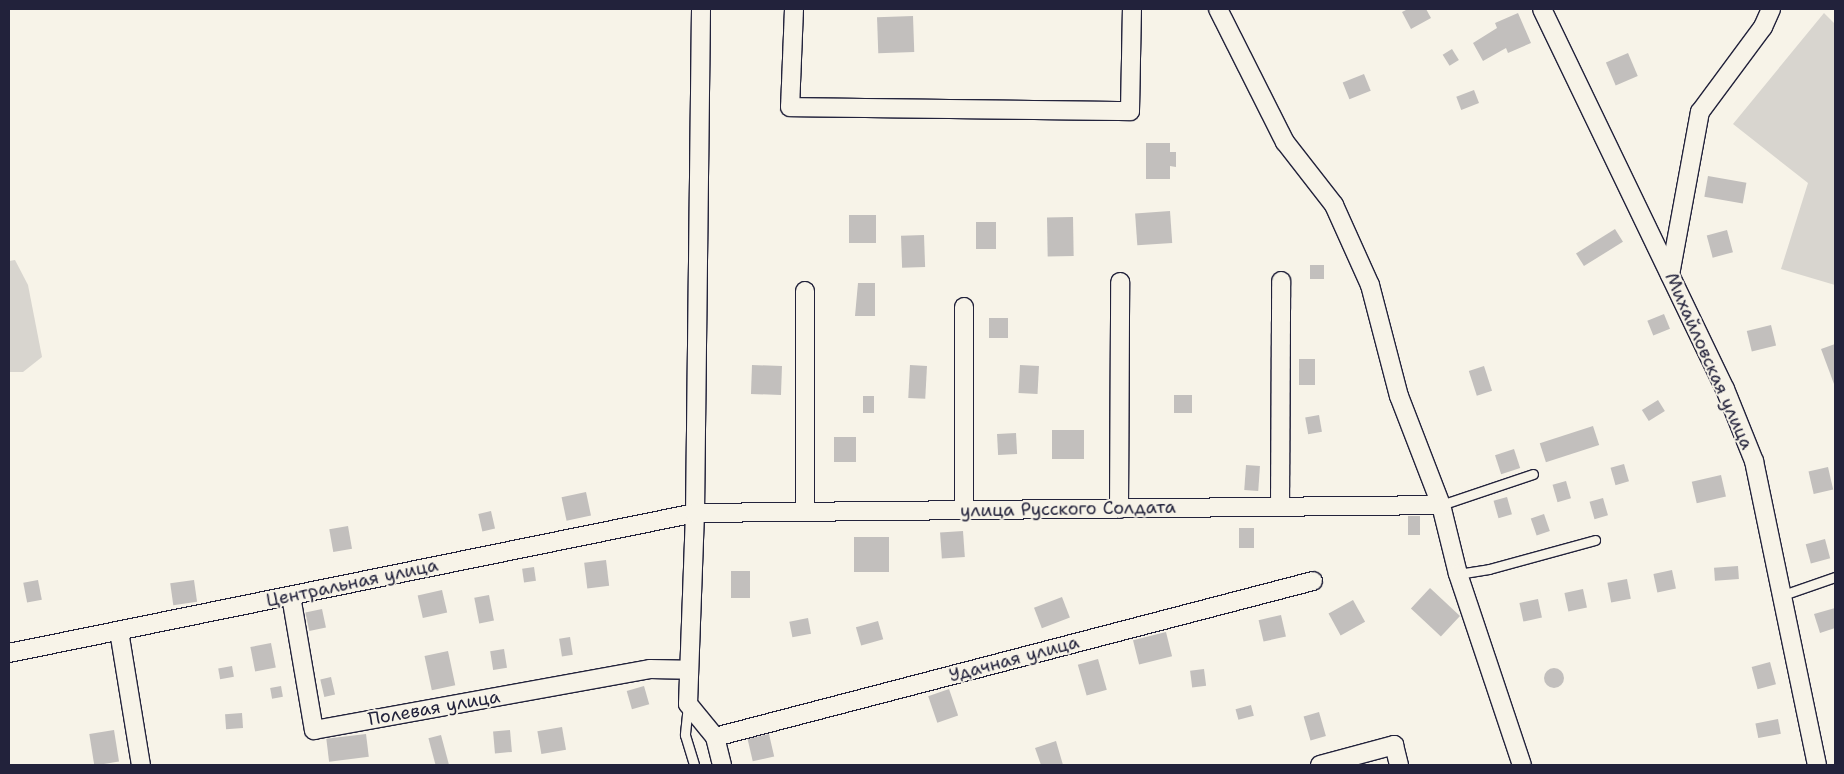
<!DOCTYPE html>
<html>
<head>
<meta charset="utf-8">
<style>
  body { margin:0 }
  #map { position:relative; width:1844px; height:774px; overflow:hidden; background:#f7f3e8; font-family:"Shantell Sans",sans-serif }
  div>[style] { position:absolute }
  .green>* { inset:0; background:#d8d5cf }
  .building>* { inset:0; background:#c2bfbd; transform-origin:0 0 }
  .round { border-radius:50% }
  .roads { filter:drop-shadow(1px 0 #22223b) drop-shadow(-1px 0 #22223b) drop-shadow(0 1px #22223b) drop-shadow(0 -1px #22223b) }
  .service>* { height:9px; margin:-4.5px; padding:0 4.5px; transform-origin:4.5px; border-radius:4.5px; background:#f7f3e8 }
  .minor>* { height:18px; margin:-9px; padding:0 9px; transform-origin:9px; border-radius:9px; background:#f7f3e8 }
  span { translate:-50% -50%; white-space:nowrap; text-align:center; line-height:1.15; -webkit-text-stroke:4px #f7f3e8; paint-order:stroke }
  .street-label { font-size:18px; color:#22223b }
  .frame { position:absolute; inset:0; border:10px solid #22223b; pointer-events:none }
</style>
</head>
<body>
<div id="map">
  <div class="green">
    <i style="clip-path:polygon(1824px 13px,1835px 24px,1835px 285px,1781px 269px,1808px 183px,1733px 124px)"></i>
    <i style="clip-path:polygon(15px 260px,28px 285px,42px 357px,23px 372px,9px 372px,9px 261px)"></i>
  </div>
  <div class="building">
    <i style="clip-path:polygon(1408px 9px,1426px 9px,1431px 18px,1411px 29px,1402px 12px)"></i>
    <i style="clip-path:polygon(1518px 13px,1531px 43px,1508px 53px,1506px 48px,1483px 61px,1473px 43px,1497px 28px,1495px 23px)"></i>
    <i style="left:913px;top:16px;width:36px;height:36px;rotate:88deg"></i>
    <i style="left:1452px;top:49px;width:13px;height:11px;rotate:58deg"></i>
    <i style="left:1628px;top:53px;width:25px;height:24px;rotate:67deg"></i>
    <i style="left:1364px;top:74px;width:18px;height:23px;rotate:68deg"></i>
    <i style="left:1474px;top:90px;width:14px;height:19px;rotate:69deg"></i>
    <i style="clip-path:polygon(1146px 143px,1170px 143px,1170px 152px,1176px 152px,1176px 167px,1170px 166px,1170px 179px,1146px 179px)"></i>
    <i style="left:1708px;top:176px;width:39px;height:21px;rotate:10deg"></i>
    <i style="left:1170px;top:211px;width:32px;height:35px;rotate:86deg"></i>
    <i style="left:849px;top:215px;width:27px;height:28px"></i>
    <i style="left:1073px;top:217px;width:39px;height:26px;rotate:89deg"></i>
    <i style="left:996px;top:222px;width:27px;height:20px;rotate:90deg"></i>
    <i style="left:1615px;top:229px;width:15px;height:46px;rotate:58deg"></i>
    <i style="left:1727px;top:230px;width:23px;height:21px;rotate:75deg"></i>
    <i style="left:924px;top:235px;width:32px;height:23px;rotate:88deg"></i>
    <i style="left:1310px;top:265px;width:14px;height:14px"></i>
    <i style="clip-path:polygon(858px 283px,875px 283px,875px 316px,855px 316px)"></i>
    <i style="left:1664px;top:314px;width:16px;height:18px;rotate:68deg"></i>
    <i style="left:989px;top:318px;width:19px;height:20px"></i>
    <i style="left:1771px;top:325px;width:21px;height:25px;rotate:76deg"></i>
    <i style="clip-path:polygon(1835px 344px,1835px 384px,1834px 384px,1821px 349px)"></i>
    <i style="left:1315px;top:359px;width:26px;height:16px;rotate:90deg"></i>
    <i style="left:752px;top:365px;width:30px;height:29px;rotate:2deg"></i>
    <i style="left:910px;top:365px;width:17px;height:33px;rotate:3deg"></i>
    <i style="left:1020px;top:365px;width:19px;height:28px;rotate:3deg"></i>
    <i style="left:1484px;top:366px;width:26px;height:16px;rotate:72deg"></i>
    <i style="left:1174px;top:395px;width:18px;height:18px"></i>
    <i style="left:863px;top:396px;width:11px;height:17px"></i>
    <i style="left:1658px;top:400px;width:13px;height:19px;rotate:58deg"></i>
    <i style="left:1319px;top:415px;width:17px;height:14px;rotate:80deg"></i>
    <i style="left:1593px;top:426px;width:20px;height:56px;rotate:72deg"></i>
    <i style="left:1052px;top:430px;width:32px;height:29px"></i>
    <i style="left:1016px;top:433px;width:21px;height:19px;rotate:87deg"></i>
    <i style="left:834px;top:437px;width:22px;height:25px"></i>
    <i style="left:1514px;top:449px;width:20px;height:20px;rotate:72deg"></i>
    <i style="left:1624px;top:464px;width:18px;height:14px;rotate:74deg"></i>
    <i style="left:1246px;top:465px;width:14px;height:25px;rotate:4deg"></i>
    <i style="left:1828px;top:467px;width:23px;height:20px;rotate:77deg"></i>
    <i style="left:1721px;top:475px;width:22px;height:30px;rotate:77deg"></i>
    <i style="left:1566px;top:481px;width:18px;height:14px;rotate:74deg"></i>
    <i style="left:586px;top:492px;width:24px;height:25px;rotate:78deg"></i>
    <i style="left:1507px;top:497px;width:18px;height:14px;rotate:74deg"></i>
    <i style="left:1603px;top:498px;width:18px;height:14px;rotate:74deg"></i>
    <i style="left:491px;top:511px;width:18px;height:13px;rotate:77deg"></i>
    <i style="left:1544px;top:514px;width:18px;height:14px;rotate:71deg"></i>
    <i style="left:1408px;top:516px;width:12px;height:19px"></i>
    <i style="left:348px;top:526px;width:23px;height:19px;rotate:80deg"></i>
    <i style="left:1239px;top:528px;width:15px;height:20px"></i>
    <i style="left:963px;top:531px;width:26px;height:23px;rotate:86deg"></i>
    <i style="left:889px;top:537px;width:35px;height:35px;rotate:90deg"></i>
    <i style="left:1825px;top:539px;width:20px;height:20px;rotate:75deg"></i>
    <i style="left:606px;top:560px;width:26px;height:22px;rotate:83deg"></i>
    <i style="left:1738px;top:566px;width:13px;height:24px;rotate:86deg"></i>
    <i style="left:534px;top:567px;width:14px;height:12px;rotate:82deg"></i>
    <i style="left:1672px;top:570px;width:19px;height:19px;rotate:78deg"></i>
    <i style="left:731px;top:571px;width:19px;height:27px"></i>
    <i style="left:1627px;top:579px;width:20px;height:20px;rotate:79deg"></i>
    <i style="left:38px;top:580px;width:20px;height:15px;rotate:79deg"></i>
    <i style="left:194px;top:580px;width:22px;height:24px;rotate:82deg"></i>
    <i style="left:1430px;top:588px;width:41px;height:28px;rotate:43deg"></i>
    <i style="left:1583px;top:589px;width:19px;height:19px;rotate:78deg"></i>
    <i style="left:442px;top:590px;width:23px;height:25px;rotate:77deg"></i>
    <i style="left:489px;top:595px;width:26px;height:15px;rotate:79deg"></i>
    <i style="left:1062px;top:597px;width:22px;height:30px;rotate:69deg"></i>
    <i style="left:1538px;top:599px;width:19px;height:19px;rotate:78deg"></i>
    <i style="left:1353px;top:600px;width:25px;height:28px;rotate:61deg"></i>
    <i style="clip-path:polygon(1835px 608px,1835px 628px,1820px 633px,1814px 614px)"></i>
    <i style="left:322px;top:609px;width:19px;height:17px;rotate:78deg"></i>
    <i style="left:1281px;top:615px;width:22px;height:23px;rotate:77deg"></i>
    <i style="left:808px;top:618px;width:16px;height:19px;rotate:79deg"></i>
    <i style="left:878px;top:621px;width:19px;height:23px;rotate:74deg"></i>
    <i style="left:1166px;top:632px;width:25px;height:34px;rotate:76deg"></i>
    <i style="left:570px;top:637px;width:18px;height:11px;rotate:81deg"></i>
    <i style="left:271px;top:643px;width:25px;height:21px;rotate:79deg"></i>
    <i style="left:504px;top:649px;width:19px;height:14px;rotate:81deg"></i>
    <i style="left:448px;top:651px;width:35px;height:24px;rotate:78deg"></i>
    <i style="left:1098px;top:659px;width:32px;height:21px;rotate:74deg"></i>
    <i style="left:1770px;top:662px;width:23px;height:19px;rotate:75deg"></i>
    <i style="left:232px;top:666px;width:11px;height:14px;rotate:80deg"></i>
    <i class="round" style="left:1544px;top:668px;width:20px;height:20px"></i>
    <i style="left:1204px;top:669px;width:17px;height:14px;rotate:83deg"></i>
    <i style="left:331px;top:677px;width:18px;height:11px;rotate:77deg"></i>
    <i style="left:281px;top:686px;width:11px;height:11px;rotate:80deg"></i>
    <i style="left:644px;top:686px;width:19px;height:18px;rotate:74deg"></i>
    <i style="left:949px;top:689px;width:28px;height:22px;rotate:71deg"></i>
    <i style="left:1251px;top:705px;width:11px;height:16px;rotate:75deg"></i>
    <i style="left:1319px;top:712px;width:25px;height:16px;rotate:74deg"></i>
    <i style="left:242px;top:713px;width:15px;height:17px;rotate:86deg"></i>
    <i style="left:1778px;top:719px;width:15px;height:23px;rotate:79deg"></i>
    <i style="left:562px;top:727px;width:23px;height:25px;rotate:80deg"></i>
    <i style="left:114px;top:730px;width:32px;height:25px;rotate:81deg"></i>
    <i style="left:510px;top:730px;width:22px;height:17px;rotate:85deg"></i>
    <i style="left:366px;top:734px;width:23px;height:40px;rotate:83deg"></i>
    <i style="left:769px;top:734px;width:23px;height:22px;rotate:77deg"></i>
    <i style="left:441px;top:735px;width:31px;height:13px;rotate:75deg"></i>
    <i style="clip-path:polygon(1056px 741px,1063px 765px,1041px 765px,1035px 748px)"></i>
  </div>
  <div class="roads">
    <div class="service">
      <i style="left:1441px;top:505px;width:97px;rotate:-18.6deg"></i>
      <i style="left:1458px;top:574px;width:31px;rotate:-9deg"></i>
      <i style="left:1489px;top:569px;width:110px;rotate:-15.3deg"></i>
      <i style="left:1783px;top:595px;width:55px;rotate:-19.1deg"></i>
      <i style="left:688px;top:705px;width:30px;rotate:96deg"></i>
      <i style="left:685px;top:735px;width:31px;rotate:73deg"></i>
    </div>
    <div class="minor">
      <i style="left:701px;top:9px;width:504px;rotate:90.68deg"></i>
      <i style="left:695px;top:513px;width:191px;rotate:92.1deg"></i>
      <i style="left:688px;top:704px;width:43px;rotate:50.7deg"></i>
      <i style="left:715px;top:737px;width:29px;rotate:76deg"></i>
      <i style="left:794px;top:9px;width:98px;rotate:92.3deg"></i>
      <i style="left:790px;top:107px;width:340px;rotate:0.7deg"></i>
      <i style="left:1130px;top:111px;width:102px;rotate:-88.9deg"></i>
      <i style="left:1218px;top:9px;width:149px;rotate:63.3deg"></i>
      <i style="left:1285px;top:142px;width:80px;rotate:52.1deg"></i>
      <i style="left:1334px;top:205px;width:88px;rotate:65.8deg"></i>
      <i style="left:1370px;top:285px;width:115px;rotate:75.4deg"></i>
      <i style="left:1399px;top:396px;width:117px;rotate:68.9deg"></i>
      <i style="left:1441px;top:505px;width:71px;rotate:76.2deg"></i>
      <i style="left:1458px;top:574px;width:201px;rotate:71.5deg"></i>
      <i style="left:1542px;top:9px;width:422px;rotate:64.3deg"></i>
      <i style="left:1725px;top:389px;width:78px;rotate:68.1deg"></i>
      <i style="left:1754px;top:461px;width:310px;rotate:78.3deg"></i>
      <i style="left:1670px;top:275px;width:166px;rotate:-79.6deg"></i>
      <i style="left:1700px;top:112px;width:106px;rotate:-53.5deg"></i>
      <i style="left:1763px;top:27px;width:20px;rotate:-66deg"></i>
      <i style="left:964px;top:307px;width:203px;rotate:90deg"></i>
      <i style="left:1280px;top:507px;width:226px;rotate:-89.7deg"></i>
      <i style="left:1119px;top:509px;width:227px;rotate:-89.7deg"></i>
      <i style="left:805px;top:512px;width:221px;rotate:-90deg"></i>
      <i style="left:291px;top:596px;width:136px;rotate:80.3deg"></i>
      <i style="left:314px;top:730px;width:341px;rotate:-10.3deg"></i>
      <i style="left:650px;top:669px;width:39px;rotate:1deg"></i>
      <i style="left:119px;top:631px;width:136px;rotate:80.7deg"></i>
      <i style="left:9px;top:653px;width:700px;rotate:-11.53deg"></i>
      <i style="left:695px;top:513px;width:746px;rotate:-0.61deg"></i>
      <i style="left:715px;top:737px;width:618px;rotate:-14.62deg"></i>
      <i style="left:1320px;top:765px;width:77px;rotate:-15.1deg"></i>
      <i style="left:1394px;top:745px;width:21px;rotate:76deg"></i>
    </div>
  </div>
  <div class="street-label">
    <span style="left:1709px;top:361px;rotate:66deg">Михайловская улица</span>
    <span style="left:1068px;top:509px;rotate:-1deg">улица Русского Солдата</span>
    <span style="left:352px;top:583px;rotate:-12deg">Центральная улица</span>
    <span style="left:1014px;top:659px;rotate:-15deg">Удачная улица</span>
    <span style="left:434px;top:708px;rotate:-10deg">Полевая улица</span>
  </div>
  <div class="frame"></div>
</div>
</body>
</html>
